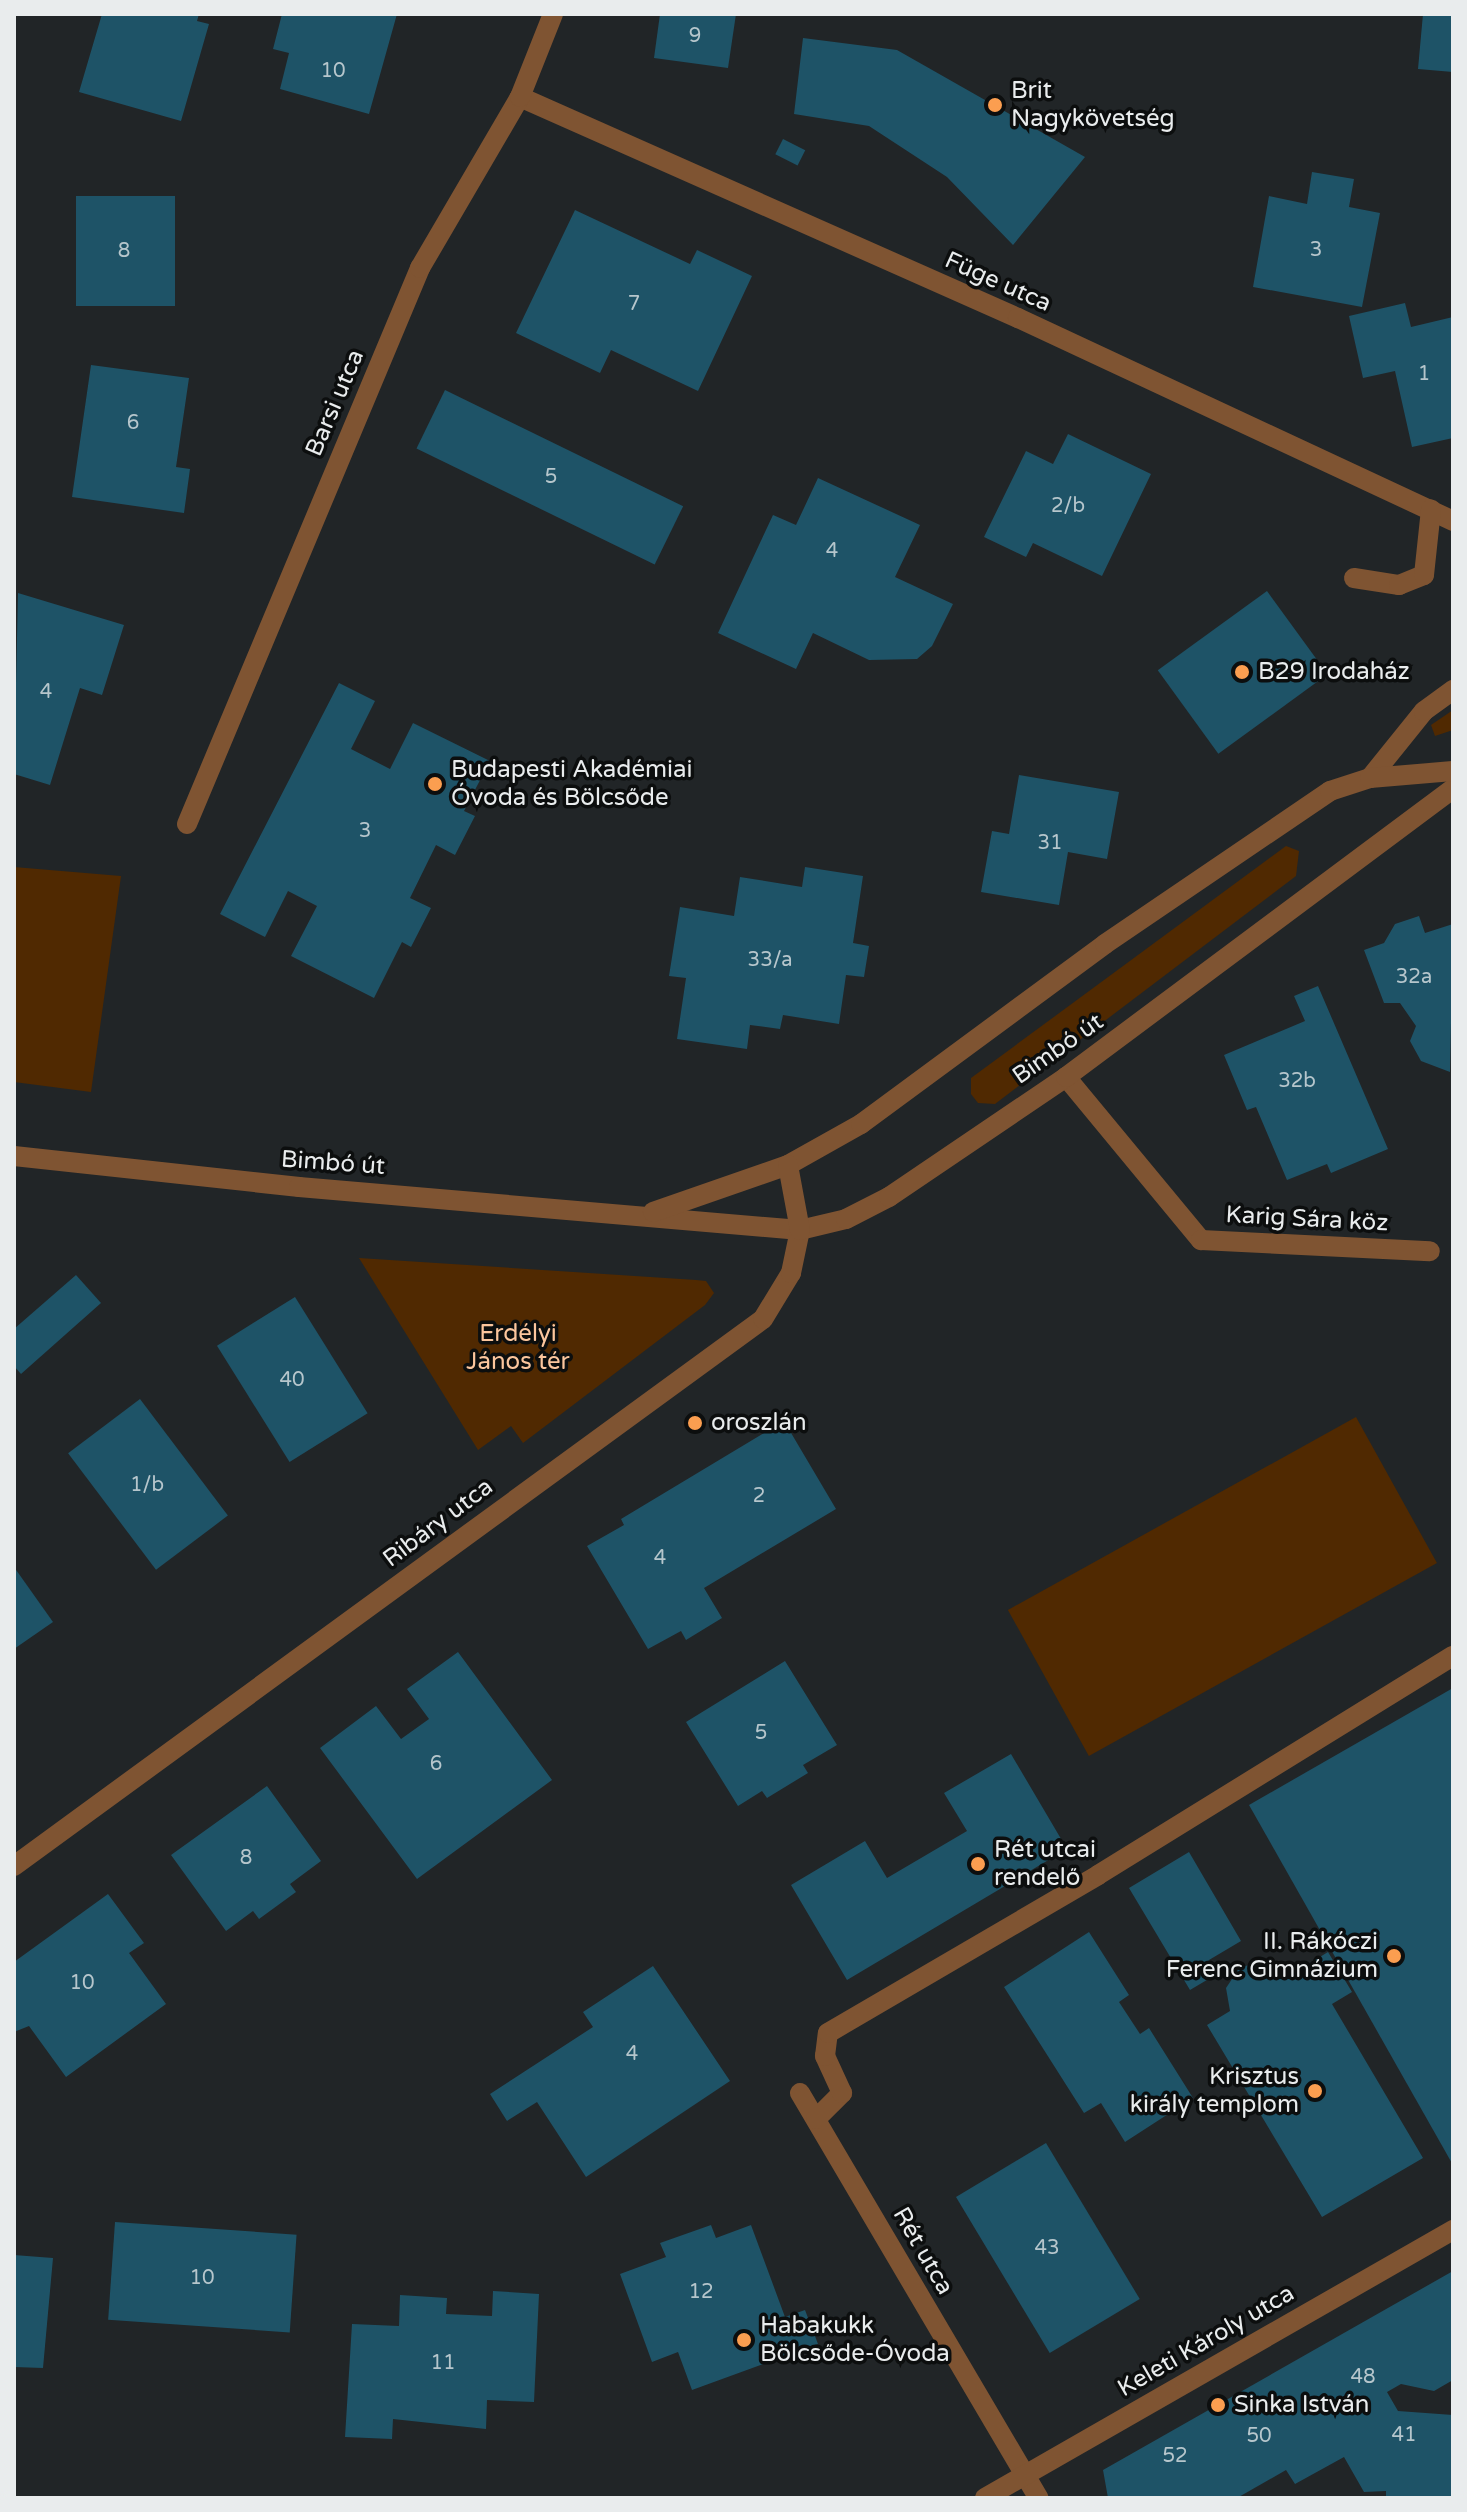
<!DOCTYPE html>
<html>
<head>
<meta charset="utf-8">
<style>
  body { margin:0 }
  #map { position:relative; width:1467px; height:2512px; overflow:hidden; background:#212527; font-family:"Varela Round",sans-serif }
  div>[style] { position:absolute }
  .green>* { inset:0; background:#502901; transform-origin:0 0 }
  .building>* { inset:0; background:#1e5367; transform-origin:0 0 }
  .minor>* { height:20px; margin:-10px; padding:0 10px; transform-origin:10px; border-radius:10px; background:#7f5432 }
  .dots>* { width:22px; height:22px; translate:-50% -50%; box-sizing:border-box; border:4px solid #0c0e0e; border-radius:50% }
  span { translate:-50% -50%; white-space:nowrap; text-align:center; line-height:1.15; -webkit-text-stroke:7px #0c0e0e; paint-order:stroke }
  .number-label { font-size:20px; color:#b6c6cc }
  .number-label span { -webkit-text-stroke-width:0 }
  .poi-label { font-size:24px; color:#e9eced }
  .left { translate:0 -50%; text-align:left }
  .right { translate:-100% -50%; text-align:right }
  .street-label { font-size:24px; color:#e9eced }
  .park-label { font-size:24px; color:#fcc69d }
  .frame { position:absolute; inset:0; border:16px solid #e9eced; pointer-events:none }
</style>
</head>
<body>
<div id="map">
  <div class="green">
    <i style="clip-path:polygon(1453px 710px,1453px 730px,1435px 736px,1431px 725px)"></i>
    <i style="clip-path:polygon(1286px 846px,1299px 851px,1296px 876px,995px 1104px,978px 1103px,971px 1094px,971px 1078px)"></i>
    <i style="clip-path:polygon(14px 867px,121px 876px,91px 1092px,14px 1082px)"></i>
    <i style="clip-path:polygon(359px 1258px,696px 1280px,706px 1281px,714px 1293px,705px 1305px,523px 1443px,511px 1426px,478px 1450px)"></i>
    <i style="left:1356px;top:1417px;width:167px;height:398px;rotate:61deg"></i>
  </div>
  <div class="building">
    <i style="clip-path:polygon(102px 14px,199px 14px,197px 21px,209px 24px,181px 121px,79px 92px)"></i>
    <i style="clip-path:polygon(282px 14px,397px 14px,369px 114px,280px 89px,289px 53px,273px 49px)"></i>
    <i style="clip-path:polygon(660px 14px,736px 14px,728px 68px,654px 58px)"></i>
    <i style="clip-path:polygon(1423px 14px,1453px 14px,1453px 72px,1418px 69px)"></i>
    <i style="clip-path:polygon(803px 38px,897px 50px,1085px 157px,1013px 245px,947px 177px,869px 126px,794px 114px)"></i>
    <i style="left:783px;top:139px;width:25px;height:17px;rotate:27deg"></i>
    <i style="clip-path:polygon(1312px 172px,1354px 179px,1349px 207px,1380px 213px,1362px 307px,1253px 287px,1269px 196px,1307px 204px)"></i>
    <i style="left:76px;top:196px;width:99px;height:110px"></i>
    <i style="clip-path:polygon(575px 210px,690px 264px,697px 250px,752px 276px,698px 391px,611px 350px,600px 373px,516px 333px)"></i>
    <i style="clip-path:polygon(1405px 303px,1411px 327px,1453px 317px,1453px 438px,1412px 447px,1395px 371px,1363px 378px,1349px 316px)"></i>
    <i style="clip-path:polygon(91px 365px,189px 378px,176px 467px,190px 469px,184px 513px,72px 497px)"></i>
    <i style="left:445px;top:390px;width:265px;height:65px;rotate:26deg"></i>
    <i style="clip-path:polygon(1068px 434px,1151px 474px,1102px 576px,1033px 543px,1026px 557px,984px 537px,1026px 451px,1053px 464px)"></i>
    <i style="clip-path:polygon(818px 478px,920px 525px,895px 577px,953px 604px,932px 646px,917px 659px,869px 660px,813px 633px,796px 669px,718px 633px,773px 515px,796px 525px)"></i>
    <i style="left:1267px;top:591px;width:103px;height:135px;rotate:54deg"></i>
    <i style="clip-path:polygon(18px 593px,124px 625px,102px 695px,80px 688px,50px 785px,14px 774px)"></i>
    <i style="clip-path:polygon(339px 683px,375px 701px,351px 749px,390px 769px,413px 723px,490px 761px,464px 811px,475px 816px,455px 855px,436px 845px,410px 898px,431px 908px,411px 947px,402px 942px,374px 998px,291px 956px,317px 906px,288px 891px,265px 937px,220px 914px)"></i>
    <i style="clip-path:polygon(1019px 775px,1119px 792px,1107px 859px,1068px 852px,1059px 905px,981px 892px,992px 831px,1009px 834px)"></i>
    <i style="clip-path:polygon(805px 867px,863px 876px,853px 943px,869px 946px,864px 977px,846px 975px,839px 1024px,783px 1015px,780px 1029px,750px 1025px,747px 1049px,677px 1039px,686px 978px,669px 976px,680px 907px,734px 916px,740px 877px,802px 887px)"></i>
    <i style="clip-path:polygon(1419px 916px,1425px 933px,1453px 924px,1450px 1072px,1421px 1061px,1410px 1041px,1416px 1026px,1400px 1003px,1384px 1003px,1364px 950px,1384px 943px,1395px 924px)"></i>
    <i style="clip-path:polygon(1318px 986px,1388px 1149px,1331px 1173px,1327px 1164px,1287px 1180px,1256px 1107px,1247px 1110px,1224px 1055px,1305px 1021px,1294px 996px)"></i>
    <i style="clip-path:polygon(76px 1275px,101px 1303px,21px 1374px,14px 1366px,14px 1329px)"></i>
    <i style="left:295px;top:1297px;width:137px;height:92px;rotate:58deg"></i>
    <i style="left:140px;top:1399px;width:146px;height:90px;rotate:53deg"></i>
    <i style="clip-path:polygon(784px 1421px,836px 1509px,704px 1588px,722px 1618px,686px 1640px,681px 1631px,648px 1649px,587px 1546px,624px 1525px,621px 1519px)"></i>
    <i style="clip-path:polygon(14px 1567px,53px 1622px,14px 1649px)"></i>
    <i style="clip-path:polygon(458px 1652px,552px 1780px,417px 1879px,320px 1748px,376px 1706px,401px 1739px,429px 1719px,407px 1689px)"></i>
    <i style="clip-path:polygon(785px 1661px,837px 1745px,803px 1765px,808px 1773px,767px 1798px,762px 1791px,738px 1806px,686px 1722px)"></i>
    <i style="clip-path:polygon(1453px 1688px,1453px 2165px,1249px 1805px)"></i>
    <i style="clip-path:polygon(1011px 1754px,1067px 1849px,847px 1980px,791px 1885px,865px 1841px,887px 1878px,967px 1831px,944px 1793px)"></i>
    <i style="clip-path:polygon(267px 1786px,321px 1861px,290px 1884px,296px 1892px,259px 1919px,253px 1911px,226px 1931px,171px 1855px)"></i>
    <i style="clip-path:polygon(1189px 1852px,1241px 1941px,1209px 1960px,1217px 1974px,1190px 1990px,1129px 1888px)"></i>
    <i style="clip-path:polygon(108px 1894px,144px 1943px,129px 1953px,166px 2004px,66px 2077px,29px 2026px,14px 2032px,14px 1962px)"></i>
    <i style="clip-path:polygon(1089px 1932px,1129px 1995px,1119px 2002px,1140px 2034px,1149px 2028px,1193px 2098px,1125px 2142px,1101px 2103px,1084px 2113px,1004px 1987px)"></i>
    <i style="clip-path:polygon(1328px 1952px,1352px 1992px,1332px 2004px,1423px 2158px,1322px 2217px,1207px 2025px,1230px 2011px,1226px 1988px,1240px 1967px,1265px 1962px,1287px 1977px)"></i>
    <i style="clip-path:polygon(653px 1966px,730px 2081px,586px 2177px,537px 2102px,507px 2121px,490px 2094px,593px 2027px,583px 2012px)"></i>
    <i style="left:1046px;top:2143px;width:182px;height:105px;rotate:59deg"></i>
    <i style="left:115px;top:2222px;width:182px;height:98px;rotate:4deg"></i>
    <i style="clip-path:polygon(711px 2225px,716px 2238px,751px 2225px,785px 2317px,805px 2310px,818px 2344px,692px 2390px,678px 2352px,652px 2362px,620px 2274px,666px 2257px,660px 2243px)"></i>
    <i style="clip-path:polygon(14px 2255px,53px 2258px,43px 2368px,14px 2367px)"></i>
    <i style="clip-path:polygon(1453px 2271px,1453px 2380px,1434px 2391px,1401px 2384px,1387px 2392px,1398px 2411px,1453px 2415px,1453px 2498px,1386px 2498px,1386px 2491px,1364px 2492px,1344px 2457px,1295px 2484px,1286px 2470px,1237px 2498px,1108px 2498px,1103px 2470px)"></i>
    <i style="clip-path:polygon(493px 2291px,539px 2294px,534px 2402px,487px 2400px,486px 2429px,393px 2419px,392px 2439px,345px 2437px,352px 2324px,399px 2326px,400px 2295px,447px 2298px,446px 2314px,492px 2316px)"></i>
  </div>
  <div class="minor">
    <i style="left:520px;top:97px;width:545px;rotate:23.93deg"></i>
    <i style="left:1018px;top:318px;width:480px;rotate:25deg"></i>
    <i style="left:1354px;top:578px;width:46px;rotate:8.8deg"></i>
    <i style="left:1399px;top:585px;width:27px;rotate:-22deg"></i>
    <i style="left:1424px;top:575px;width:66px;rotate:-83.9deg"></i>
    <i style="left:1370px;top:778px;width:86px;rotate:-51.1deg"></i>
    <i style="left:1424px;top:711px;width:36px;rotate:-36deg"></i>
    <i style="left:187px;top:824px;width:603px;rotate:-67.26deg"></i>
    <i style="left:420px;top:268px;width:198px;rotate:-59.7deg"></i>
    <i style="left:520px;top:97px;width:89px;rotate:-68.3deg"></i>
    <i style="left:1066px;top:1077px;width:212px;rotate:50.4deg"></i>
    <i style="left:1201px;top:1240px;width:229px;rotate:2.8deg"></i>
    <i style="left:14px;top:1156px;width:287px;rotate:6.2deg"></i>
    <i style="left:299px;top:1187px;width:503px;rotate:4.91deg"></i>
    <i style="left:800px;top:1230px;width:47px;rotate:-13.4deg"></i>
    <i style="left:846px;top:1219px;width:48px;rotate:-27.1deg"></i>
    <i style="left:889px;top:1197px;width:214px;rotate:-34.1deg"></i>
    <i style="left:1066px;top:1077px;width:482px;rotate:-36.7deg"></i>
    <i style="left:653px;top:1212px;width:143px;rotate:-19.2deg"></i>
    <i style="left:788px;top:1165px;width:84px;rotate:-29.3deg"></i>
    <i style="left:861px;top:1124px;width:303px;rotate:-36.4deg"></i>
    <i style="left:1105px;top:944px;width:272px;rotate:-34.2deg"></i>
    <i style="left:1330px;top:791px;width:42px;rotate:-18deg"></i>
    <i style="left:1370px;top:778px;width:83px;rotate:-4.8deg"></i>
    <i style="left:14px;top:1866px;width:927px;rotate:-36.14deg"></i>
    <i style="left:763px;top:1319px;width:54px;rotate:-58.7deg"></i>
    <i style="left:791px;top:1273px;width:44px;rotate:-78.2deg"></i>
    <i style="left:800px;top:1230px;width:66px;rotate:-100.5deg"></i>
    <i style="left:800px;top:2093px;width:470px;rotate:59.5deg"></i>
    <i style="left:816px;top:2119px;width:37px;rotate:-45deg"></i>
    <i style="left:842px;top:2093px;width:41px;rotate:-114.7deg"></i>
    <i style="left:825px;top:2056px;width:23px;rotate:-83deg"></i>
    <i style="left:828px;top:2033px;width:313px;rotate:-30.3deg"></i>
    <i style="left:1098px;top:1875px;width:417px;rotate:-31.7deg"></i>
    <i style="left:985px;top:2498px;width:539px;rotate:-29.8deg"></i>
  </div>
  <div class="dots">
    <i style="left:995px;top:105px;background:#fb9e50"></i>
    <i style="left:1242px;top:672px;background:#fb9e50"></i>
    <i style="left:435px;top:784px;background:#fb9e50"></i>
    <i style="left:695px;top:1423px;background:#fb9e50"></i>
    <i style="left:978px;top:1864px;background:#fb9e50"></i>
    <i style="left:1394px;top:1956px;background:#fb9e50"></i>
    <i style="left:1315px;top:2091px;background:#fb9e50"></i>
    <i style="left:744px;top:2340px;background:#fb9e50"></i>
    <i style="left:1218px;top:2405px;background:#fb9e50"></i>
  </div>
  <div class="number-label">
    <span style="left:695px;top:36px">9</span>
    <span style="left:333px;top:71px">10</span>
    <span style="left:1316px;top:250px">3</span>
    <span style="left:124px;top:251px">8</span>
    <span style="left:634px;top:304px">7</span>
    <span style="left:1424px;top:374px">1</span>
    <span style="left:133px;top:423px">6</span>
    <span style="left:551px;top:477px">5</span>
    <span style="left:1068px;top:506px">2/b</span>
    <span style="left:832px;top:551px">4</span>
    <span style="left:46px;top:692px">4</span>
    <span style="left:365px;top:831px">3</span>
    <span style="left:1050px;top:843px">31</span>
    <span style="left:770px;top:960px">33/a</span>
    <span style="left:1414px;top:977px">32a</span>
    <span style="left:1297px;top:1081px">32b</span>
    <span style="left:292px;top:1380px">40</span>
    <span style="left:147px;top:1485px">1/b</span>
    <span style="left:759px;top:1496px">2</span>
    <span style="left:660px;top:1558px">4</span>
    <span style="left:761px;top:1733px">5</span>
    <span style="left:436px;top:1764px">6</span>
    <span style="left:246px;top:1858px">8</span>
    <span style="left:82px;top:1983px">10</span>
    <span style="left:632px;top:2054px">4</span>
    <span style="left:1047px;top:2248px">43</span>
    <span style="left:202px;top:2278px">10</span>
    <span style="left:701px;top:2292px">12</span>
    <span style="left:443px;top:2363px">11</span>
    <span style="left:1363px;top:2377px">48</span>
    <span style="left:1404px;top:2435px">41</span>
    <span style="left:1259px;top:2436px">50</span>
    <span style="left:1175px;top:2456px">52</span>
  </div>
  <div class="poi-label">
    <span class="left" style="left:1011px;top:105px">Brit<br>Nagykövetség</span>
    <span class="left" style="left:1258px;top:672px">B29 Irodaház</span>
    <span class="left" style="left:451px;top:784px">Budapesti Akadémiai<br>Óvoda és Bölcsőde</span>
    <span class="left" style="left:711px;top:1423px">oroszlán</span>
    <span class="left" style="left:994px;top:1864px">Rét utcai<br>rendelő</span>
    <span class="right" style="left:1378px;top:1956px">II. Rákóczi<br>Ferenc Gimnázium</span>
    <span class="right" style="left:1299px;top:2091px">Krisztus<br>király templom</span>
    <span class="left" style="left:760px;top:2340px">Habakukk<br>Bölcsőde-Óvoda</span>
    <span class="left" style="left:1234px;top:2405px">Sinka István</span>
  </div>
  <div class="street-label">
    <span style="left:998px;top:282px;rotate:24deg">Füge utca</span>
    <span style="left:335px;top:403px;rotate:-67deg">Barsi utca</span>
    <span style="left:1058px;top:1049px;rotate:-35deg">Bimbó út</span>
    <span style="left:333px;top:1163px;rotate:4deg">Bimbó út</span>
    <span style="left:1307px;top:1219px;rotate:3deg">Karig Sára köz</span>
    <span style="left:438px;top:1523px;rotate:-37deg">Ribáry utca</span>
    <span style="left:923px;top:2251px;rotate:60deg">Rét utca</span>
    <span style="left:1206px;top:2341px;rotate:-30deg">Keleti Károly utca</span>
  </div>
  <div class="park-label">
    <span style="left:518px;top:1348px">Erdélyi<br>János tér</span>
  </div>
  <div class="frame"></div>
</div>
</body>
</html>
